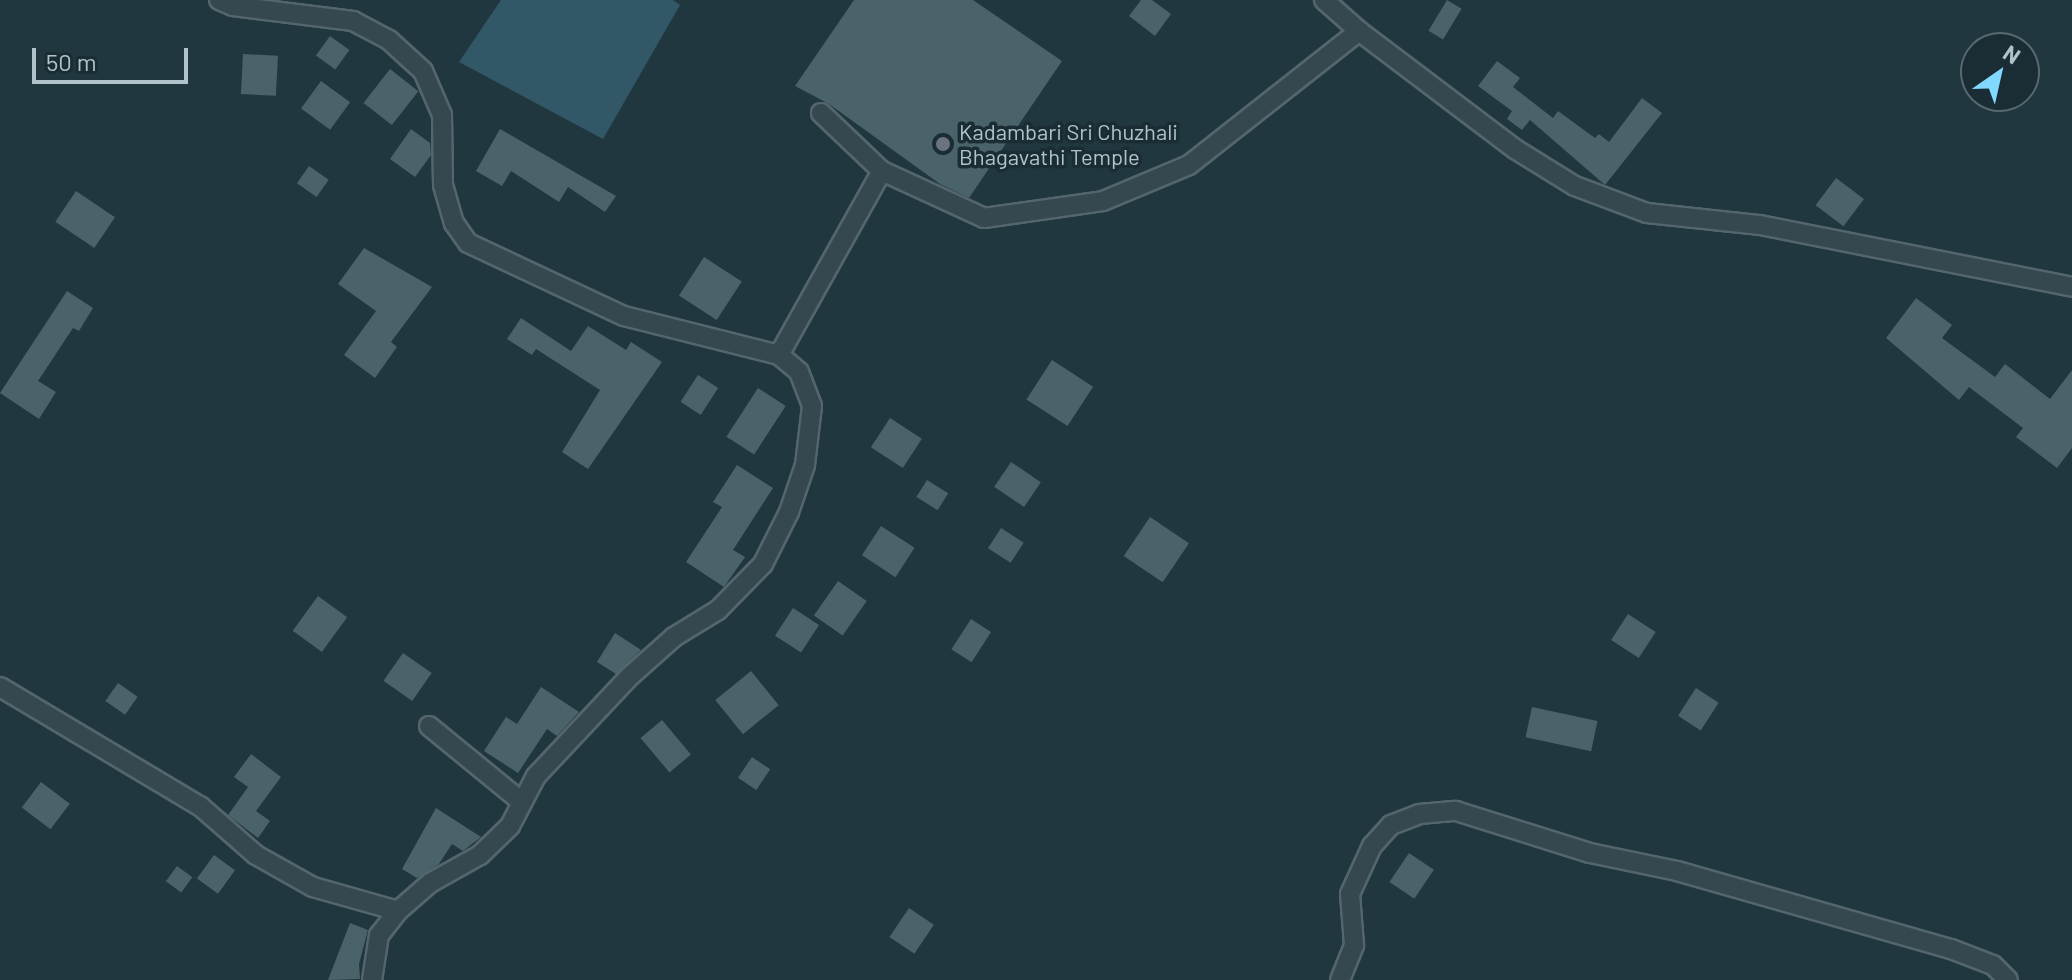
<!DOCTYPE html>
<html>
<head>
<meta charset="utf-8">
<style>
  body { margin:0 }
  #map { position:relative; width:2072px; height:980px; overflow:hidden; background:#21373f; font-family:Barlow,sans-serif }
  div>[style] { position:absolute }
  .water>* { inset:0; background:#325766 }
  .building>* { inset:0; background:#4a626a; transform-origin:0 0 }
  .roads { filter:drop-shadow(2px 0 #54666d) drop-shadow(-2px 0 #54666d) drop-shadow(0 2px #54666d) drop-shadow(0 -2px #54666d) }
  .minor>* { height:18px; margin:-9px; padding:0 9px; transform-origin:9px; border-radius:9px; background:#36484f }
  .dots>* { width:22px; height:22px; translate:-50% -50%; box-sizing:border-box; border:4px solid #1b2d34; border-radius:50% }
  span { translate:-50% -50%; white-space:nowrap; text-align:center; line-height:1.15; -webkit-text-stroke:7px #1b2d34; paint-order:stroke }
  .poi-label { font-size:22px; color:#b1c3ca }
  .left { translate:0 -50%; text-align:left }
  .north { position:absolute; left:1960px; top:32px; width:80px; height:80px; box-sizing:border-box; background:#1b2d34; border:2px solid #576970; border-radius:50%; rotate:34deg; font-size:22px; font-weight:700; line-height:32px; text-align:center; color:#b1c3ca }
  .north::after { content:''; display:block; margin:auto; width:28px; height:36px; background:#81d9ff; clip-path:polygon(50% 0,100% 100%,50% 72%,0 100%) }
  .scale { position:absolute; left:32px; top:48px; width:156px; height:36px; box-sizing:border-box; border:4px solid #b1c3ca; border-top:0; padding-left:10px; font-size:24px; line-height:28px; white-space:nowrap; color:#b1c3ca; -webkit-text-stroke:6px #1b2d34; paint-order:stroke }
</style>
</head>
<body>
<div id="map">
  <div class="water">
    <i style="clip-path:polygon(501px 0,673px 0,680px 5px,603px 139px,459px 62px)"></i>
  </div>
  <div class="building">
    <i style="clip-path:polygon(854px 0,973px 0,1062px 61px,969px 198px,940px 184px,829px 104px,795px 86px)"></i>
    <i style="clip-path:polygon(1141px 0,1152px 0,1171px 14px,1155px 36px,1129px 16px)"></i>
    <i style="left:1447px;top:0;width:17px;height:36px;rotate:31deg"></i>
    <i style="left:330px;top:36px;width:24px;height:24px;rotate:36deg"></i>
    <i style="left:243px;top:54px;width:35px;height:40px;rotate:3deg"></i>
    <i style="clip-path:polygon(1497px 61px,1520px 78px,1513px 87px,1553px 118px,1558px 111px,1595px 138px,1599px 134px,1609px 142px,1642px 98px,1662px 113px,1605px 185px,1530px 120px,1522px 130px,1507px 119px,1512px 111px,1478px 86px)"></i>
    <i style="left:390px;top:69px;width:36px;height:43px;rotate:38deg"></i>
    <i style="left:321px;top:81px;width:36px;height:34px;rotate:36deg"></i>
    <i style="clip-path:polygon(411px 129px,430px 143px,431px 155px,415px 177px,390px 159px)"></i>
    <i style="clip-path:polygon(500px 129px,616px 196px,605px 212px,568px 187px,559px 202px,511px 171px,502px 186px,476px 171px)"></i>
    <i style="left:309px;top:166px;width:24px;height:21px;rotate:35deg"></i>
    <i style="left:1836px;top:178px;width:35px;height:34px;rotate:37deg"></i>
    <i style="left:76px;top:191px;width:47px;height:37px;rotate:34deg"></i>
    <i style="clip-path:polygon(364px 248px,432px 287px,391px 342px,397px 347px,375px 378px,344px 355px,376px 311px,338px 284px)"></i>
    <i style="left:704px;top:257px;width:45px;height:46px;rotate:33deg"></i>
    <i style="clip-path:polygon(67px 291px,93px 308px,79px 331px,73px 328px,38px 381px,56px 392px,39px 419px,0 393px)"></i>
    <i style="clip-path:polygon(1916px 298px,1952px 325px,1942px 338px,1995px 377px,2005px 364px,2050px 399px,2072px 370px,2072px 448px,2057px 468px,2016px 437px,2023px 428px,1969px 387px,1959px 400px,1886px 338px)"></i>
    <i style="clip-path:polygon(521px 318px,571px 351px,588px 326px,626px 350px,631px 342px,662px 362px,588px 469px,562px 452px,600px 390px,536px 349px,532px 355px,507px 339px)"></i>
    <i style="left:1052px;top:360px;width:49px;height:47px;rotate:33deg"></i>
    <i style="left:698px;top:375px;width:24px;height:32px;rotate:33deg"></i>
    <i style="left:758px;top:388px;width:33px;height:58px;rotate:33deg"></i>
    <i style="left:890px;top:418px;width:38px;height:35px;rotate:33deg"></i>
    <i style="left:1011px;top:462px;width:36px;height:30px;rotate:34deg"></i>
    <i style="clip-path:polygon(737px 465px,773px 488px,733px 550px,745px 557px,724px 587px,686px 562px,722px 507px,713px 502px)"></i>
    <i style="left:927px;top:480px;width:25px;height:20px;rotate:32deg"></i>
    <i style="left:1150px;top:517px;width:47px;height:47px;rotate:34deg"></i>
    <i style="left:881px;top:526px;width:40px;height:35px;rotate:33deg"></i>
    <i style="left:1001px;top:528px;width:27px;height:24px;rotate:33deg"></i>
    <i style="left:838px;top:581px;width:35px;height:42px;rotate:35deg"></i>
    <i style="left:318px;top:596px;width:36px;height:43px;rotate:36deg"></i>
    <i style="left:793px;top:608px;width:31px;height:33px;rotate:33deg"></i>
    <i style="left:1628px;top:614px;width:33px;height:31px;rotate:33deg"></i>
    <i style="left:971px;top:619px;width:24px;height:36px;rotate:33deg"></i>
    <i style="clip-path:polygon(615px 633px,641px 650px,616px 674px,597px 662px)"></i>
    <i style="left:403px;top:653px;width:35px;height:34px;rotate:35deg"></i>
    <i style="left:751px;top:671px;width:44px;height:46px;rotate:51deg"></i>
    <i style="left:118px;top:683px;width:24px;height:22px;rotate:35deg"></i>
    <i style="clip-path:polygon(541px 687px,579px 712px,557px 736px,547px 729px,518px 773px,484px 751px,506px 717px,517px 724px)"></i>
    <i style="left:1696px;top:688px;width:27px;height:33px;rotate:33deg"></i>
    <i style="left:1532px;top:707px;width:67px;height:31px;rotate:12deg"></i>
    <i style="left:662px;top:720px;width:45px;height:28px;rotate:50deg"></i>
    <i style="clip-path:polygon(251px 754px,281px 777px,256px 811px,270px 821px,258px 838px,228px 815px,248px 787px,234px 777px)"></i>
    <i style="left:752px;top:757px;width:22px;height:25px;rotate:34deg"></i>
    <i style="left:41px;top:782px;width:36px;height:32px;rotate:37deg"></i>
    <i style="clip-path:polygon(436px 808px,481px 837px,463px 851px,452px 844px,439px 864px,417px 878px,402px 869px)"></i>
    <i style="left:1409px;top:853px;width:30px;height:35px;rotate:34deg"></i>
    <i style="left:214px;top:855px;width:26px;height:29px;rotate:36deg"></i>
    <i style="left:177px;top:866px;width:19px;height:19px;rotate:36deg"></i>
    <i style="left:909px;top:908px;width:30px;height:35px;rotate:34deg"></i>
    <i style="clip-path:polygon(350px 923px,368px 930px,359px 964px,360px 979px,328px 980px)"></i>
  </div>
  <div class="roads">
    <div class="minor">
      <i style="left:219px;top:0;width:15px;rotate:23deg"></i>
      <i style="left:233px;top:6px;width:121px;rotate:7.1deg"></i>
      <i style="left:353px;top:21px;width:41px;rotate:27.8deg"></i>
      <i style="left:389px;top:40px;width:46px;rotate:42.4deg"></i>
      <i style="left:423px;top:71px;width:48px;rotate:66.6deg"></i>
      <i style="left:442px;top:115px;width:70px;rotate:89.2deg"></i>
      <i style="left:443px;top:185px;width:40px;rotate:74deg"></i>
      <i style="left:454px;top:223px;width:24px;rotate:55deg"></i>
      <i style="left:468px;top:243px;width:172px;rotate:25.1deg"></i>
      <i style="left:624px;top:316px;width:160px;rotate:14.1deg"></i>
      <i style="left:779px;top:355px;width:26px;rotate:40deg"></i>
      <i style="left:799px;top:372px;width:36px;rotate:69deg"></i>
      <i style="left:812px;top:406px;width:59px;rotate:96.8deg"></i>
      <i style="left:805px;top:465px;width:50px;rotate:108.8deg"></i>
      <i style="left:789px;top:512px;width:58px;rotate:116.6deg"></i>
      <i style="left:763px;top:564px;width:64px;rotate:134.4deg"></i>
      <i style="left:718px;top:610px;width:52px;rotate:148.5deg"></i>
      <i style="left:674px;top:637px;width:59px;rotate:138.4deg"></i>
      <i style="left:630px;top:676px;width:137px;rotate:133.2deg"></i>
      <i style="left:536px;top:776px;width:56px;rotate:117.5deg"></i>
      <i style="left:510px;top:826px;width:42px;rotate:136deg"></i>
      <i style="left:480px;top:855px;width:57px;rotate:150.8deg"></i>
      <i style="left:430px;top:883px;width:43px;rotate:138.8deg"></i>
      <i style="left:398px;top:911px;width:31px;rotate:128deg"></i>
      <i style="left:379px;top:935px;width:46px;rotate:98.8deg"></i>
      <i style="left:1324px;top:0;width:47px;rotate:41.5deg"></i>
      <i style="left:821px;top:113px;width:84px;rotate:43.6deg"></i>
      <i style="left:779px;top:355px;width:211px;rotate:-60.8deg"></i>
      <i style="left:882px;top:171px;width:112px;rotate:24.7deg"></i>
      <i style="left:984px;top:218px;width:120px;rotate:-8.1deg"></i>
      <i style="left:1103px;top:201px;width:93px;rotate:-22.7deg"></i>
      <i style="left:1189px;top:165px;width:216px;rotate:-38.2deg"></i>
      <i style="left:1359px;top:31px;width:196px;rotate:37.1deg"></i>
      <i style="left:1515px;top:149px;width:70px;rotate:31.7deg"></i>
      <i style="left:1575px;top:186px;width:77px;rotate:20.6deg"></i>
      <i style="left:1647px;top:213px;width:114px;rotate:6.1deg"></i>
      <i style="left:1760px;top:225px;width:318px;rotate:11.2deg"></i>
      <i style="left:0;top:687px;width:233px;rotate:30.8deg"></i>
      <i style="left:200px;top:806px;width:74px;rotate:41.2deg"></i>
      <i style="left:256px;top:855px;width:65px;rotate:29.3deg"></i>
      <i style="left:313px;top:887px;width:88px;rotate:15.8deg"></i>
      <i style="left:429px;top:726px;width:120px;rotate:39.3deg"></i>
      <i style="left:1340px;top:980px;width:38px;rotate:-68deg"></i>
      <i style="left:1354px;top:945px;width:51px;rotate:-94.5deg"></i>
      <i style="left:1350px;top:894px;width:53px;rotate:-65.4deg"></i>
      <i style="left:1372px;top:846px;width:28px;rotate:-48deg"></i>
      <i style="left:1391px;top:825px;width:30px;rotate:-21deg"></i>
      <i style="left:1419px;top:814px;width:37px;rotate:-5deg"></i>
      <i style="left:1456px;top:811px;width:140px;rotate:17.4deg"></i>
      <i style="left:1590px;top:853px;width:89px;rotate:11.7deg"></i>
      <i style="left:1677px;top:871px;width:285px;rotate:15.9deg"></i>
      <i style="left:1951px;top:949px;width:45px;rotate:20.9deg"></i>
      <i style="left:1993px;top:965px;width:21px;rotate:45deg"></i>
    </div>
  </div>
  <div class="dots">
    <i style="left:943px;top:144px;background:#6b7280"></i>
  </div>
  <div class="poi-label">
    <span class="left" style="left:959px;top:144px">Kadambari Sri Chuzhali<br>Bhagavathi Temple</span>
  </div>
  <div class="north">N</div>
  <div class="scale">50 m</div>
</div>
</body>
</html>
